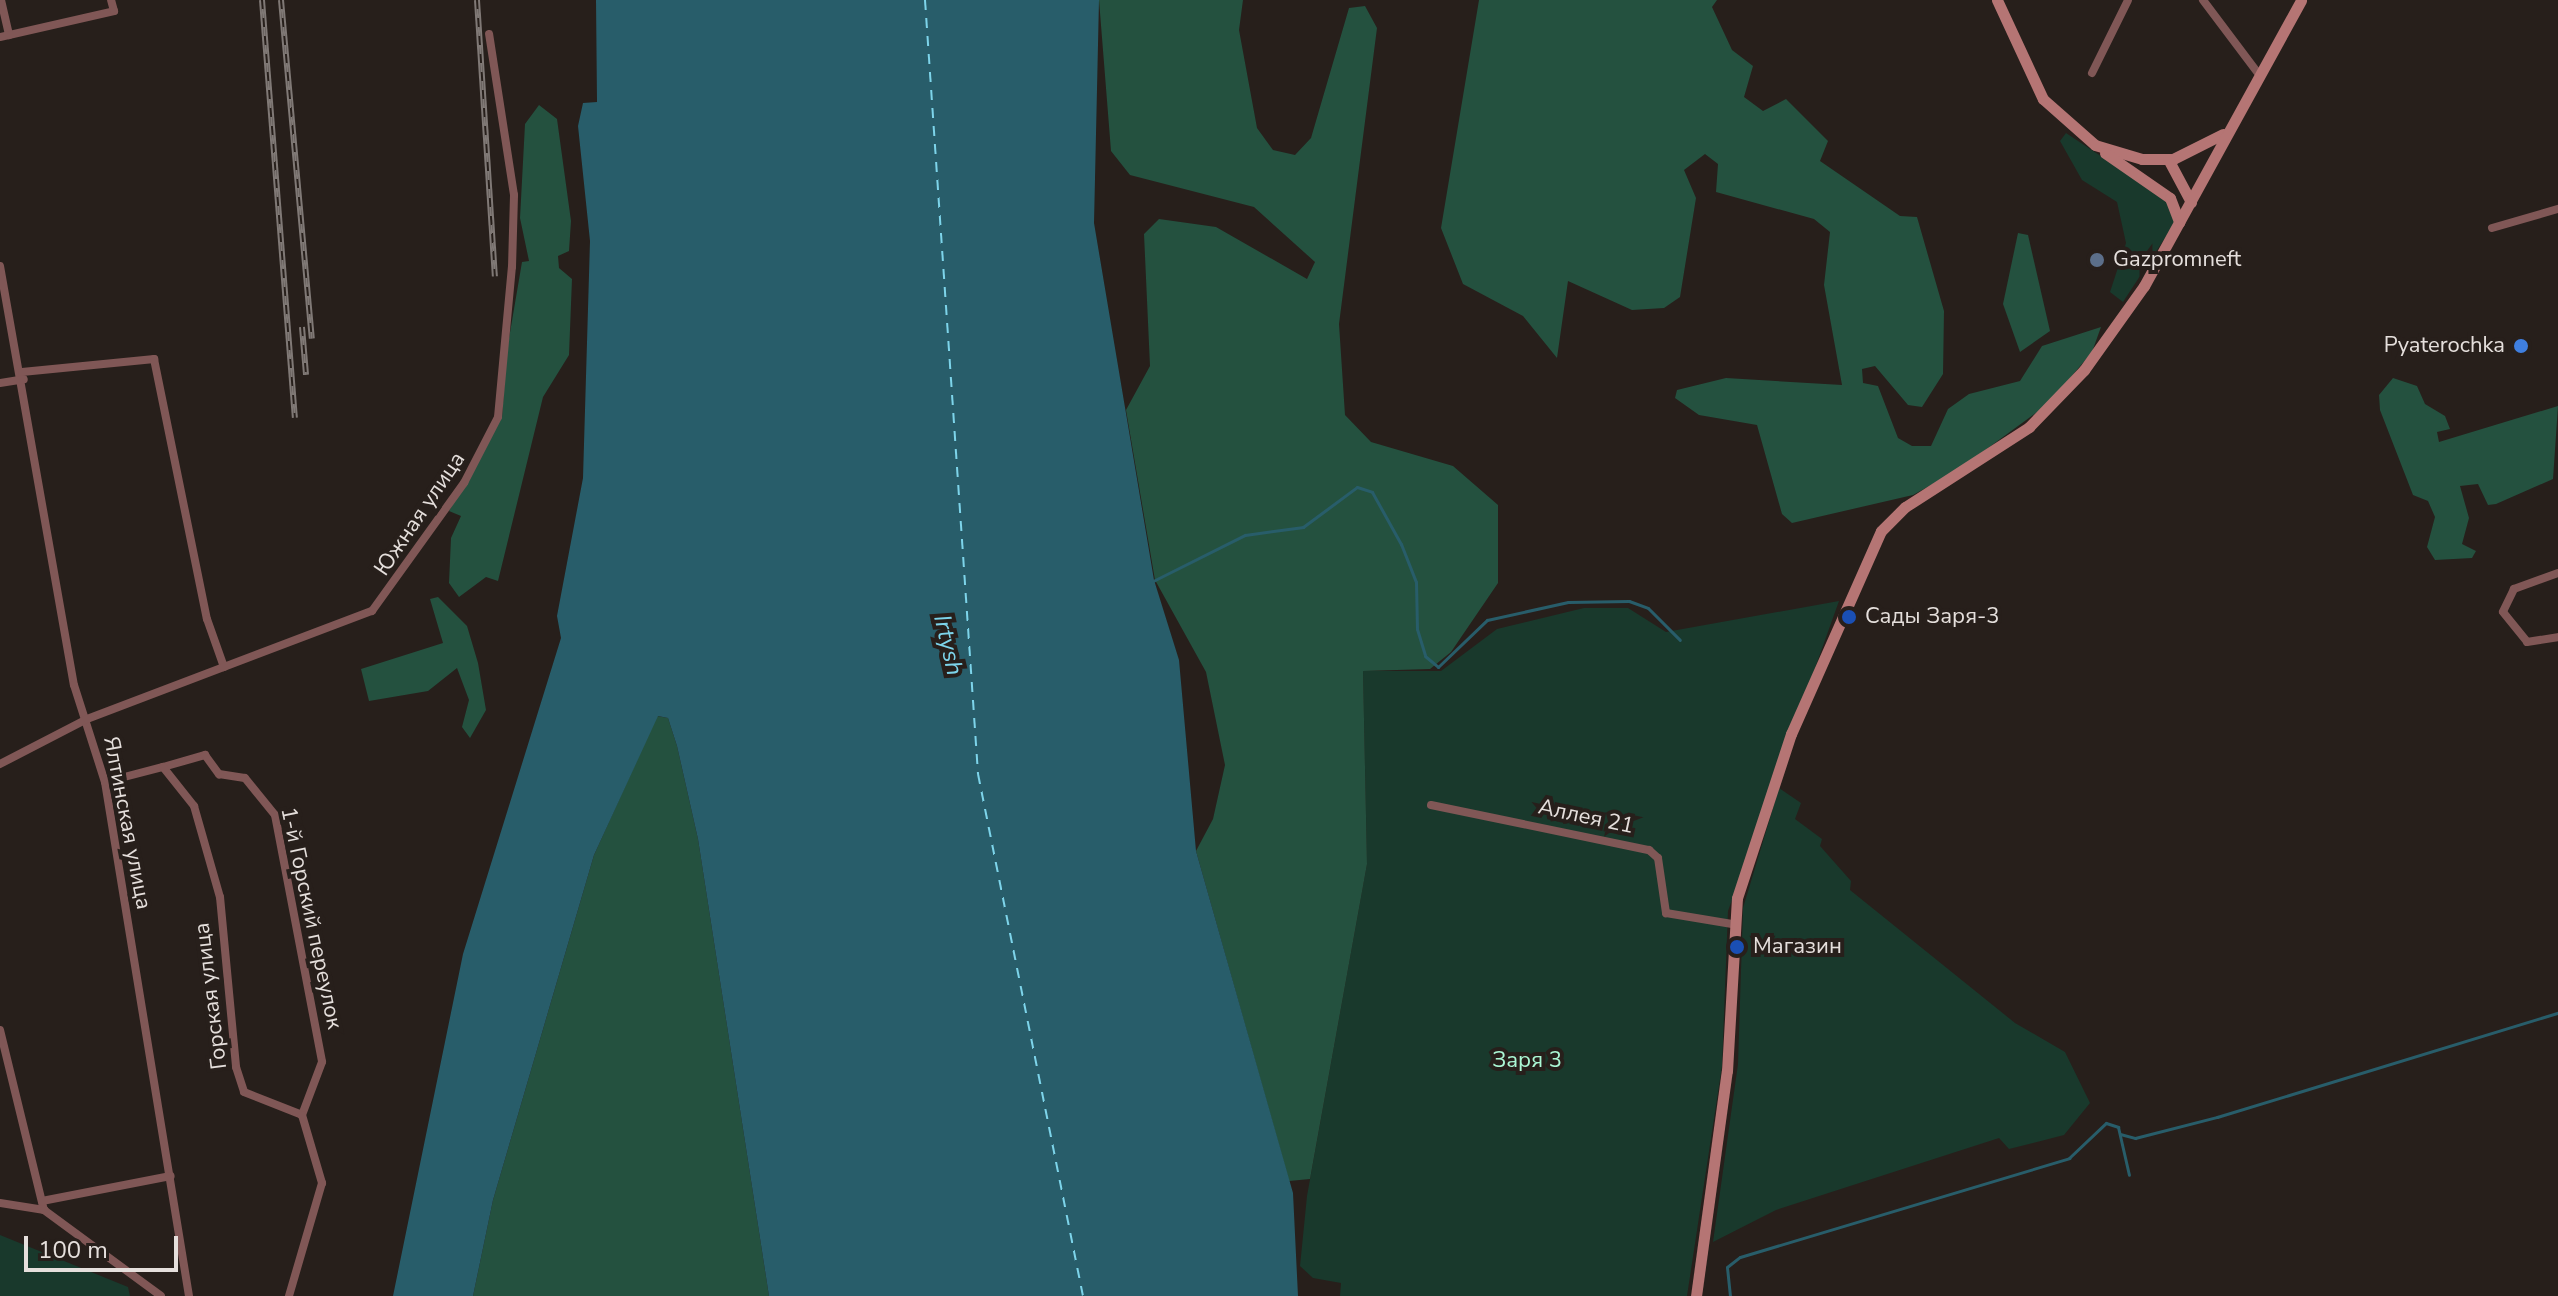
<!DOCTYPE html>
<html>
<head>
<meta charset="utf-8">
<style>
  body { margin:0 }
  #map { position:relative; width:2558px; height:1296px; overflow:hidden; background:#271f1b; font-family:"Nunito Sans",sans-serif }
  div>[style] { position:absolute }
  .green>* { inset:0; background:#19392c }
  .forest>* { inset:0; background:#24513f }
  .water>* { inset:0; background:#285d6a }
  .stream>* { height:3px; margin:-1.5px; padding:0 1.5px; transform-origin:1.5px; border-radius:1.5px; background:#285d6a }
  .ferry>* { height:2px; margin-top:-1px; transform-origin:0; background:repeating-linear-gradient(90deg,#7dd4ea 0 10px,transparent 0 18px) }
  .street>* { height:8px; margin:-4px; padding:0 4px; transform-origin:4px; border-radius:4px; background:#805756 }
  .secondary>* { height:11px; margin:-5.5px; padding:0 5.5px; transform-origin:5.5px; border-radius:5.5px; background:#b57574 }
  .rail>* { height:6px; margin-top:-3px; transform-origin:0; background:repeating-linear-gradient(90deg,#271f1b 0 9px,#807976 0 18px); box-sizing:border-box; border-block:2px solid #807976 }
  .dots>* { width:22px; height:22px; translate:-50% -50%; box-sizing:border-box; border:4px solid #271f1b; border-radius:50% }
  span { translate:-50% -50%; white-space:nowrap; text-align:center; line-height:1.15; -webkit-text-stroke:8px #271f1b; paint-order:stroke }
  .poi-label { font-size:22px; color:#e5dfdc }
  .left { translate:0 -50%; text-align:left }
  .right { translate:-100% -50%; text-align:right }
  .street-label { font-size:22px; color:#e5dfdc }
  .park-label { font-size:22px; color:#abf8d5 }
  .water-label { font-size:24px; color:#7dd4ea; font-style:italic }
  .scale { position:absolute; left:24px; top:1236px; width:154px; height:36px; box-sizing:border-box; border:4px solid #e5dfdc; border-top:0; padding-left:10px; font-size:24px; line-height:28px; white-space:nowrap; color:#e5dfdc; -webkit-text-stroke:6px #271f1b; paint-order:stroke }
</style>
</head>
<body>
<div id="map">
  <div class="green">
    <i style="clip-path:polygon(2066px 133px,2167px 200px,2176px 221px,2123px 302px,2110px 292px,2126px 243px,2117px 202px,2082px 180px,2060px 141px)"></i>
    <i style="clip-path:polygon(1839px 601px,1728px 911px,1722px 1066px,1687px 1296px,1340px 1296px,1341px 1283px,1313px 1278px,1300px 1266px,1307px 1196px,1367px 864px,1363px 671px,1441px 671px,1497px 629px,1584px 608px,1628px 608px,1666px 632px)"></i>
    <i style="clip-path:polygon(1779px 788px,1801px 803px,1795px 819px,1822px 839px,1820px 846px,1851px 881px,1850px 890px,2015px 1023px,2065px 1052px,2090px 1103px,2064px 1135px,2009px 1149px,1999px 1138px,1776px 1210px,1713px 1242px,1738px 1064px,1743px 908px)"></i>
    <i style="clip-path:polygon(0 1235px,128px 1287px,130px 1296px,0 1296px)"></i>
  </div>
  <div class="forest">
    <i style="clip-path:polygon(1099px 0,1243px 0,1239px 30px,1257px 128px,1273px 150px,1295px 155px,1311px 138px,1349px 8px,1365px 6px,1377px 28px,1339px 324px,1345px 415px,1371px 442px,1453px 466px,1498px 505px,1498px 583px,1451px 652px,1430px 669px,1363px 671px,1367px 864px,1310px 1179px,1289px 1181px,1196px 851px,1213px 819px,1225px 765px,1206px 672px,1155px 580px,1126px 410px,1150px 366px,1144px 234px,1159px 219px,1216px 227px,1307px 279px,1315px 262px,1254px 207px,1130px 175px,1111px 151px)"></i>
    <i style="clip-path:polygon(1479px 0,1717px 0,1712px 7px,1732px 50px,1753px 66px,1744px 97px,1763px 111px,1786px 99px,1828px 141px,1820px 161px,1900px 216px,1917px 217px,1944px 311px,1943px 374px,1922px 407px,1908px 405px,1875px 366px,1862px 369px,1863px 383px,1878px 386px,1898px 438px,1912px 446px,1931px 446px,1948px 409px,1969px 394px,2020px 381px,2042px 346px,2101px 327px,2092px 352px,2048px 404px,1958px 470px,1913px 495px,1792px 523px,1782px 514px,1757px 425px,1699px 415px,1675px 398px,1677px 390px,1726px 378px,1842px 385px,1824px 285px,1830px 232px,1814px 219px,1716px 192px,1718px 164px,1705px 154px,1684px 170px,1696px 198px,1680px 297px,1664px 308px,1632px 310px,1568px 281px,1557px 358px,1523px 316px,1463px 284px,1441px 228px)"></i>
    <i style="clip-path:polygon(539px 105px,557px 119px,571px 221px,569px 251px,558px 256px,559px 268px,572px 279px,569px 355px,543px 397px,498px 581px,486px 577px,459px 597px,449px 583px,451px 538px,461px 516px,449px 511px,502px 417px,507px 350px,522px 262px,529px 261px,520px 218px,525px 124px)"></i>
    <i style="clip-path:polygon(2018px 233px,2028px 235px,2050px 331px,2020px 352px,2003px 304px)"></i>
    <i style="clip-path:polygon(2393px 378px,2417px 386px,2425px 404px,2445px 416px,2450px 429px,2437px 432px,2439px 442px,2558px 406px,2553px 479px,2496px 504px,2488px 505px,2478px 484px,2460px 486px,2469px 518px,2462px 544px,2476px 551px,2472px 558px,2435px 560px,2427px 547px,2435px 517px,2428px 501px,2413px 495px,2380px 410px,2379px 395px)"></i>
    <i style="clip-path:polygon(438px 597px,467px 626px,478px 663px,486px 710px,470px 738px,462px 727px,469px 700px,457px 668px,428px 691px,369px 701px,361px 669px,443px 643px,430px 599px)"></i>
    <i style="clip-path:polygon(657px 716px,668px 718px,677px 746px,698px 839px,769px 1296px,473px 1296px,493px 1200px,594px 855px)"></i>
  </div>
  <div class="water">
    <i style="clip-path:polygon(596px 0,1099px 0,1094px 223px,1154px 580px,1179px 660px,1196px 851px,1293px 1193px,1298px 1296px,769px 1296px,698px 839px,677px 746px,668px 718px,658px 716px,594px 855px,493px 1200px,473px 1296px,393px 1296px,463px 954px,561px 638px,557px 616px,583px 478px,590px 241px,578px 126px,583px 103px,597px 102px)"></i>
  </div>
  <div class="stream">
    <i style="left:1153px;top:581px;width:103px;rotate:-26.6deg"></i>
    <i style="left:1245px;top:535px;width:59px;rotate:-7.9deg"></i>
    <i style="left:1303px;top:527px;width:67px;rotate:-36.5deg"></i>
    <i style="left:1357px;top:487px;width:16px;rotate:18deg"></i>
    <i style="left:1372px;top:492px;width:60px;rotate:60.9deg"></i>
    <i style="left:1401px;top:544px;width:41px;rotate:68.5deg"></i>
    <i style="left:1416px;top:582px;width:47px;rotate:88.8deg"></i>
    <i style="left:1417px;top:629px;width:28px;rotate:73deg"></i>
    <i style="left:1425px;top:656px;width:17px;rotate:40deg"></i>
    <i style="left:1438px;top:667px;width:68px;rotate:-43.8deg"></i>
    <i style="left:1487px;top:620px;width:83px;rotate:-12.5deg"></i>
    <i style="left:1568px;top:602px;width:61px;rotate:-0.9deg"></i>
    <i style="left:1629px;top:601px;width:20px;rotate:20deg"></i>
    <i style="left:1648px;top:608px;width:45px;rotate:45deg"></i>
    <i style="left:2120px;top:1134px;width:16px;rotate:15deg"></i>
    <i style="left:2135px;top:1138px;width:85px;rotate:-14.4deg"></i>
    <i style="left:2217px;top:1117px;width:357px;rotate:-17deg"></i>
    <i style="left:1730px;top:1296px;width:29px;rotate:-96deg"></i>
    <i style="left:1727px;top:1267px;width:16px;rotate:-38deg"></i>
    <i style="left:1740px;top:1257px;width:344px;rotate:-16.7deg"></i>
    <i style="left:2069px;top:1158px;width:51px;rotate:-43.4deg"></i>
    <i style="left:2106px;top:1123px;width:13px;rotate:18deg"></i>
    <i style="left:2118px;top:1127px;width:49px;rotate:77.1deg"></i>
  </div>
  <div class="ferry">
    <i style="left:925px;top:0;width:776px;rotate:86.08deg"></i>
    <i style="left:978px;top:774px;width:532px;rotate:78.63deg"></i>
  </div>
  <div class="street">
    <i style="left:1px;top:0;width:36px;rotate:77deg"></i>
    <i style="left:2203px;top:0;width:95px;rotate:53.1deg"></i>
    <i style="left:0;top:37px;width:117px;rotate:-12.8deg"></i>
    <i style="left:114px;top:11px;width:11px;rotate:-105deg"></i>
    <i style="left:2092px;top:73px;width:81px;rotate:-63.7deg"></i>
    <i style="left:2492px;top:228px;width:69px;rotate:-16.1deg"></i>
    <i style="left:0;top:266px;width:425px;rotate:80deg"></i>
    <i style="left:74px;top:685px;width:102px;rotate:72.3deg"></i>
    <i style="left:105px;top:782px;width:521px;rotate:80.72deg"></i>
    <i style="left:22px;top:372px;width:133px;rotate:-5.6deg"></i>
    <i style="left:154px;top:359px;width:265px;rotate:78.5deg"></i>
    <i style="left:207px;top:619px;width:51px;rotate:70.5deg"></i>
    <i style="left:0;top:383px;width:24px;rotate:-9deg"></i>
    <i style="left:2558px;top:573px;width:47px;rotate:160deg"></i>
    <i style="left:2514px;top:589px;width:25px;rotate:116deg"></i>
    <i style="left:2503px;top:612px;width:38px;rotate:51deg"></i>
    <i style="left:2527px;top:642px;width:31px;rotate:-9deg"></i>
    <i style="left:0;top:764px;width:98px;rotate:-27.3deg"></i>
    <i style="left:87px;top:719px;width:305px;rotate:-20.8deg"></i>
    <i style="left:372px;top:611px;width:158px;rotate:-54.3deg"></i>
    <i style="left:464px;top:483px;width:74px;rotate:-62.7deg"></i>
    <i style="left:498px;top:417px;width:151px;rotate:-84.7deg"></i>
    <i style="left:512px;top:267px;width:72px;rotate:-88.4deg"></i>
    <i style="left:514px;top:195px;width:163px;rotate:-98.8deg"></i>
    <i style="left:163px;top:767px;width:44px;rotate:-15.9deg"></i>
    <i style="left:205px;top:755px;width:24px;rotate:54deg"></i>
    <i style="left:219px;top:774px;width:26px;rotate:9deg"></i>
    <i style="left:245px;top:778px;width:48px;rotate:51deg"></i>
    <i style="left:275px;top:815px;width:251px;rotate:79.2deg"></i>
    <i style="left:322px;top:1062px;width:57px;rotate:110.7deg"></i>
    <i style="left:105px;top:782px;width:60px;rotate:-14.5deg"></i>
    <i style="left:163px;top:767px;width:50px;rotate:51.5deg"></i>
    <i style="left:194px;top:806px;width:95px;rotate:74.1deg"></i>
    <i style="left:220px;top:897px;width:171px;rotate:84.6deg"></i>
    <i style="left:236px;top:1067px;width:26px;rotate:72deg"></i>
    <i style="left:244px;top:1092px;width:62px;rotate:21.6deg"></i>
    <i style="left:302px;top:1115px;width:71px;rotate:73.6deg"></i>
    <i style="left:322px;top:1183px;width:118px;rotate:106.3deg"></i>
    <i style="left:1431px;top:805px;width:223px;rotate:11.7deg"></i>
    <i style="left:1649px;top:850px;width:12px;rotate:42deg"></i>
    <i style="left:1658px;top:858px;width:56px;rotate:81.7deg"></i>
    <i style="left:1666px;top:913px;width:67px;rotate:9.5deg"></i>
    <i style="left:0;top:1030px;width:185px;rotate:76.3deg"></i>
    <i style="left:42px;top:1201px;width:131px;rotate:-11deg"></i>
    <i style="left:0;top:1203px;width:45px;rotate:9deg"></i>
    <i style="left:44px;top:1210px;width:145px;rotate:36.3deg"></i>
  </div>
  <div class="secondary">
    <i style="left:1997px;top:0;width:109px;rotate:65.1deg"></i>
    <i style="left:2043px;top:99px;width:69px;rotate:41.5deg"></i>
    <i style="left:2095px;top:145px;width:49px;rotate:16.6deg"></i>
    <i style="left:2142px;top:159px;width:31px"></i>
    <i style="left:2173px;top:159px;width:56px;rotate:-26.6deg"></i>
    <i style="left:2105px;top:153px;width:79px;rotate:34.7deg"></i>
    <i style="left:2170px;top:198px;width:26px;rotate:69deg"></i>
    <i style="left:2168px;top:159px;width:49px;rotate:61.9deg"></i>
    <i style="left:1696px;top:1296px;width:227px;rotate:-82.2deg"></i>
    <i style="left:1727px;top:1071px;width:173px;rotate:-86.7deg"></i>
    <i style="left:1737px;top:898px;width:173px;rotate:-71.8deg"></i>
    <i style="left:1791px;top:734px;width:222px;rotate:-66.1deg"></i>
    <i style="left:1881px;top:531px;width:34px;rotate:-45deg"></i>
    <i style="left:1905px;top:507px;width:148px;rotate:-32.8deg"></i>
    <i style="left:2029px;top:427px;width:79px;rotate:-46deg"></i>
    <i style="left:2084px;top:370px;width:103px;rotate:-54.5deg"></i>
    <i style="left:2144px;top:286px;width:326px;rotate:-61.2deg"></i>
  </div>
  <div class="rail">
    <i style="left:262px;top:0;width:419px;rotate:85.5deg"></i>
    <i style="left:281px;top:0;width:340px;rotate:84.8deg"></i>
    <i style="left:477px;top:0;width:277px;rotate:86.3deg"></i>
    <i style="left:302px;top:327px;width:48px;rotate:85.2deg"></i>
  </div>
  <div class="dots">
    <i style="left:2097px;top:260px;background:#5c6f8a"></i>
    <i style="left:2521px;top:346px;background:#3f7fe0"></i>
    <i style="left:1849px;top:617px;background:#1a4fb4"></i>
    <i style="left:1737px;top:947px;background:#1a4fb4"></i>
  </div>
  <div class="poi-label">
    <span class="left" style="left:2113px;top:260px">Gazpromneft</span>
    <span class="right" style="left:2505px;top:346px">Pyaterochka</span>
    <span class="left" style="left:1865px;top:617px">Сады Заря-3</span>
    <span class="left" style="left:1753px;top:947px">Магазин</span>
  </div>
  <div class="street-label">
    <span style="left:420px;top:514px;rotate:-56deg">Южная улица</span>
    <span style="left:1586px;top:817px;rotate:12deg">Аллея 21</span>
    <span style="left:127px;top:823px;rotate:79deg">Ялтинская улица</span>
    <span style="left:311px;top:918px;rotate:78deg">1-й Горский переулок</span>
    <span style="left:211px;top:996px;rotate:-97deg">Горская улица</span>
  </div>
  <div class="park-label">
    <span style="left:1527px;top:1061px">Заря 3</span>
  </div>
  <div class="water-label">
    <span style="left:948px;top:645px;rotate:77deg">Irtysh</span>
  </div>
  <div class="scale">100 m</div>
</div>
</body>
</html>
